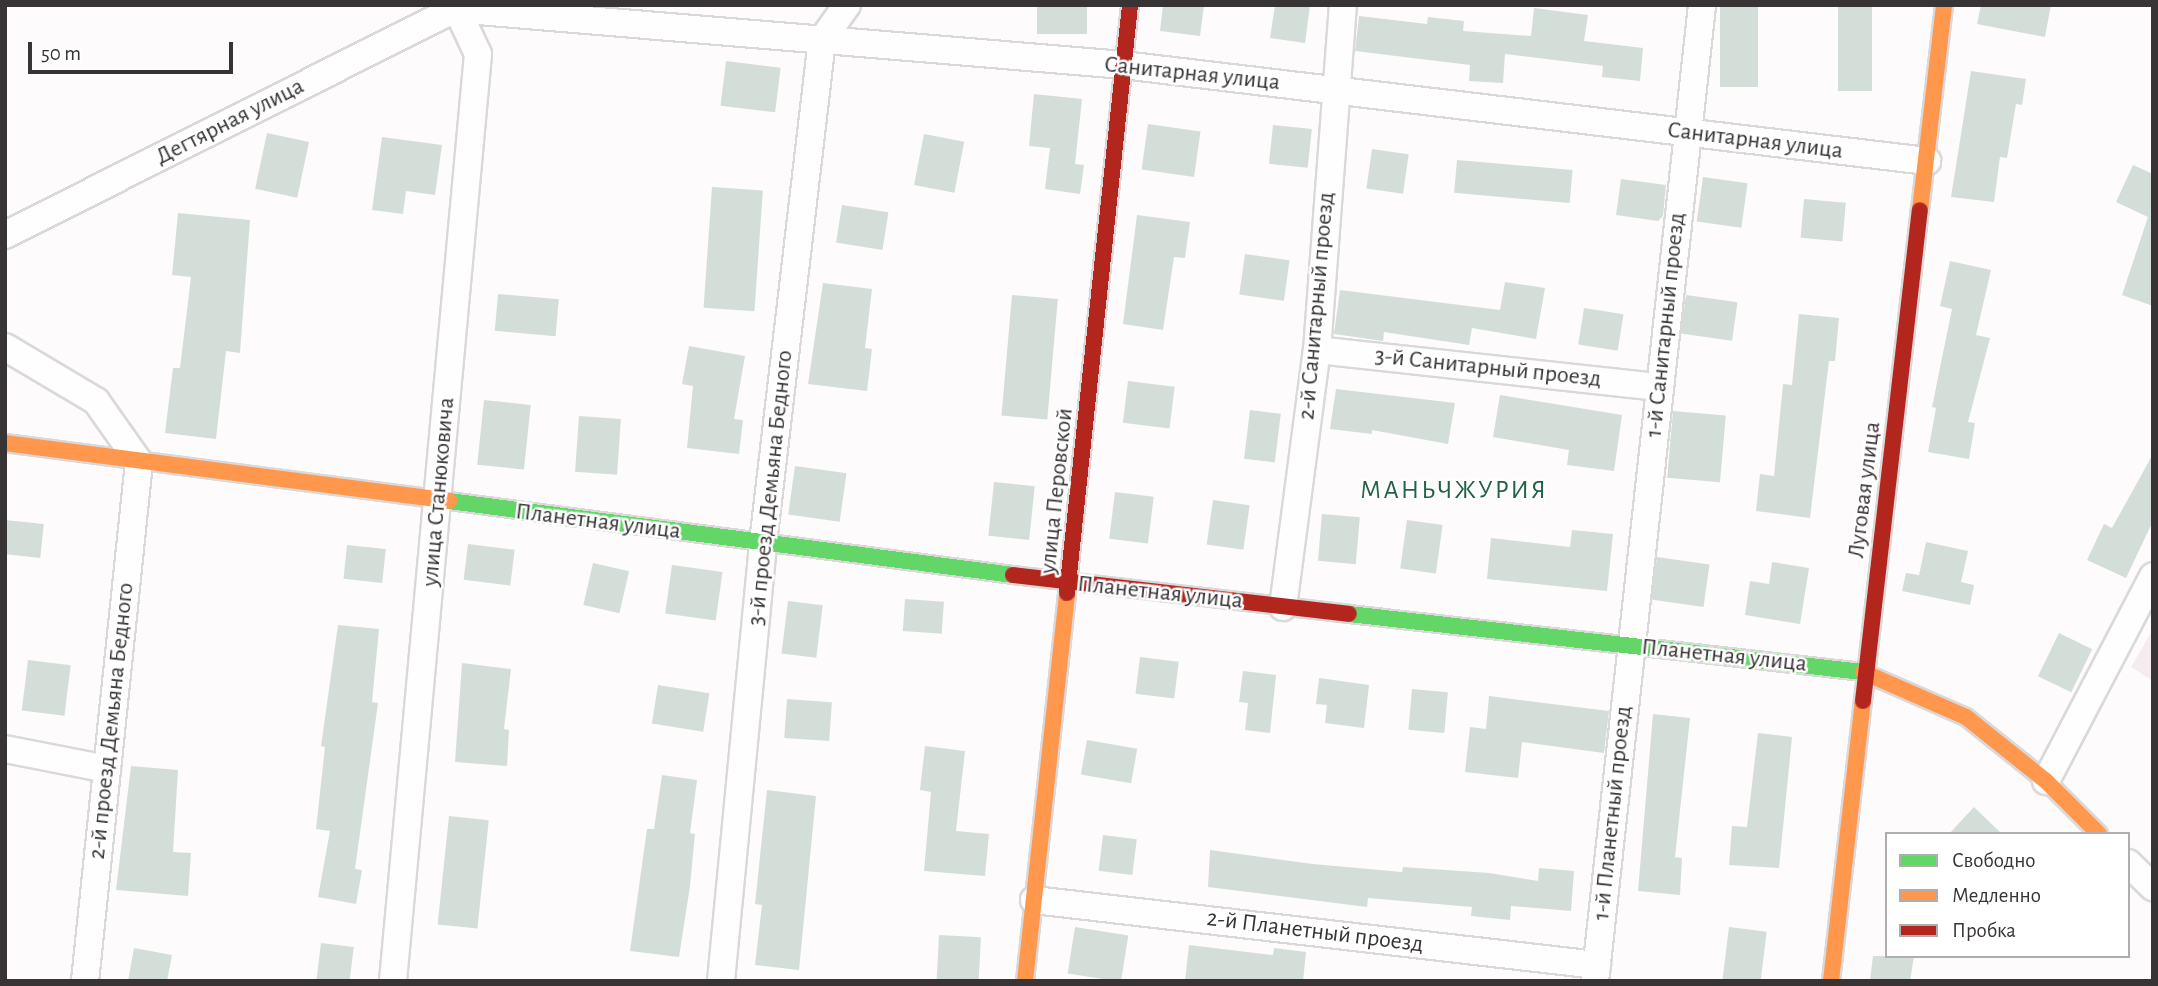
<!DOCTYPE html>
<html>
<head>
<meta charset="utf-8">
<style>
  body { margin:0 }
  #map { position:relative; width:2158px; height:986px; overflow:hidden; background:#fdfbfc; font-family:"Alegreya Sans",sans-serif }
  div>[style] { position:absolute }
  .built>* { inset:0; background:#f6ecf0 }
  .building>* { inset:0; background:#d4ded9; transform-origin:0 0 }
  .roads { filter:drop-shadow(2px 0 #dad8d9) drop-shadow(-2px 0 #dad8d9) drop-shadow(0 2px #dad8d9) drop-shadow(0 -2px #dad8d9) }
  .street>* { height:26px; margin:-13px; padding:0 13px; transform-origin:13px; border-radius:13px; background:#fffeff }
  .fast>* { height:16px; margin:-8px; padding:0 8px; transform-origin:8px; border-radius:8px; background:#63d668 }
  .slow>* { height:16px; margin:-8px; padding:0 8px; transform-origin:8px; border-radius:8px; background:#ff974d }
  .jam>* { height:16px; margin:-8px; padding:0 8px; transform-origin:8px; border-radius:8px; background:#b3261e }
  span { translate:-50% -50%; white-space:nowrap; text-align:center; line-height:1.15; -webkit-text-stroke:5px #fff; paint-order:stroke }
  .street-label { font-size:24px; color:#383435 }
  .neighbourhood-label { font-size:26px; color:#226247; letter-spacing:2px }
  .frame { position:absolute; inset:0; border:7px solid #383435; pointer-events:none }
  .legend { position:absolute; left:1885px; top:832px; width:245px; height:126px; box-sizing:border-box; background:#fff; border:2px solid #afaeae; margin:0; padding:9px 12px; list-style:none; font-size:21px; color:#383435 }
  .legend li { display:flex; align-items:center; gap:14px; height:35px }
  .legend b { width:35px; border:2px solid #afaeae }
  .scale { position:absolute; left:28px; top:42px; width:205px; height:32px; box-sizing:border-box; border:4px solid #383435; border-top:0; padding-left:9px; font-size:21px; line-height:24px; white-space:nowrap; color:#383435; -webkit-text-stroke:5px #fff; paint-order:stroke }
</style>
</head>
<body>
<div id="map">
  <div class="built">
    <i style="clip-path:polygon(2153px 629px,2153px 681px,2131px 667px)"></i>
  </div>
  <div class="building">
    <i style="left:1037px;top:5px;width:50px;height:29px"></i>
    <i style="clip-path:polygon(1163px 5px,1204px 5px,1200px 36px,1160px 31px)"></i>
    <i style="clip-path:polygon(1275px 5px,1310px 5px,1305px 43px,1270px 38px)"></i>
    <i style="left:1720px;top:5px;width:38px;height:82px"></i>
    <i style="left:1838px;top:5px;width:34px;height:86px"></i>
    <i style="clip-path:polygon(1981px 5px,2051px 5px,2045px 37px,1977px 24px)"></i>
    <i style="clip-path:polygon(1534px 8px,1588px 15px,1584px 41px,1643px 48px,1640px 81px,1602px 77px,1603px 66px,1505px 54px,1503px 83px,1469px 81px,1470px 65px,1355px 51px,1359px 16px,1427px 24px,1428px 17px,1464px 21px,1463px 31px,1531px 36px)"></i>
    <i style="left:726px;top:61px;width:55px;height:45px;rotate:7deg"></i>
    <i style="clip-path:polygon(1971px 71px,2026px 79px,2022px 105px,2016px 104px,2007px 158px,2000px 157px,1994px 202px,1951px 197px)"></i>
    <i style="clip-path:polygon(1034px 94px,1082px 99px,1075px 164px,1084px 165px,1080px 194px,1045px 189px,1050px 148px,1029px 146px)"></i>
    <i style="left:1148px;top:124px;width:53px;height:46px;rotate:8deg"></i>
    <i style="left:1273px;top:125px;width:39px;height:39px;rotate:6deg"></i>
    <i style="left:267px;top:133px;width:43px;height:57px;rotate:12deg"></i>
    <i style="left:924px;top:134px;width:41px;height:52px;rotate:11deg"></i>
    <i style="clip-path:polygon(382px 137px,442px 145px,435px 195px,406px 191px,403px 214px,372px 210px)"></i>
    <i style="left:1372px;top:149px;width:37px;height:40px;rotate:8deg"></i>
    <i style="left:1457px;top:160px;width:116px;height:33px;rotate:5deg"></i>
    <i style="clip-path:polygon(2133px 165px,2153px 174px,2153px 306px,2122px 295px,2148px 217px,2116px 202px)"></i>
    <i style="left:1703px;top:177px;width:45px;height:45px;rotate:8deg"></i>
    <i style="clip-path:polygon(1621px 179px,1666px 185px,1663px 216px,1658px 221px,1616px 215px)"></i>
    <i style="left:712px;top:187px;width:51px;height:121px;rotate:4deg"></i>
    <i style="left:1804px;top:199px;width:42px;height:39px;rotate:5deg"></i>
    <i style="left:842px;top:205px;width:47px;height:38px;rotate:9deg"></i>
    <i style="clip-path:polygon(178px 213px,250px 220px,240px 353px,226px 351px,216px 439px,165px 433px,173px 368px,180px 368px,191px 277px,172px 275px)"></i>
    <i style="clip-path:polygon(1137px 215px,1190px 222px,1185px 258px,1174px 257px,1163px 330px,1123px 324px)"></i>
    <i style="left:1245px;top:254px;width:45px;height:41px;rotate:8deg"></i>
    <i style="clip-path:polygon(1950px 261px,1991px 270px,1976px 335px,1990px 338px,1968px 422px,1975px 423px,1969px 459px,1928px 452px,1936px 408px,1932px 407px,1952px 309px,1940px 306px)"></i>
    <i style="clip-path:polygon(1505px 282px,1545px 288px,1536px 339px,1472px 328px,1469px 345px,1384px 332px,1383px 341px,1334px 334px,1340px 290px,1500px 310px)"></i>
    <i style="clip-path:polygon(823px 283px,872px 289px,865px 348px,872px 349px,867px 391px,808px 384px)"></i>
    <i style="left:498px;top:294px;width:61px;height:37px;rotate:5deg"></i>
    <i style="left:1012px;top:295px;width:46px;height:121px;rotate:5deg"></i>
    <i style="left:1686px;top:295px;width:52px;height:39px;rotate:8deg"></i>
    <i style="left:1584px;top:308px;width:40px;height:37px;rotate:9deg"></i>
    <i style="clip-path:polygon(1799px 314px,1839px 318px,1835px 361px,1829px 361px,1810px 518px,1756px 511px,1760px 474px,1774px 476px,1783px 384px,1792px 385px)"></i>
    <i style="clip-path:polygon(689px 346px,745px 356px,734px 419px,743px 420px,739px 454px,687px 448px,693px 386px,682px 384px)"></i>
    <i style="left:1128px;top:381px;width:47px;height:42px;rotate:7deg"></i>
    <i style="clip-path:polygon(1336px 389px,1455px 403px,1448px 444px,1372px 430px,1372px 434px,1330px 429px)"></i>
    <i style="clip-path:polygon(1500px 395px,1622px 415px,1614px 471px,1567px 465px,1569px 450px,1493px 437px)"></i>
    <i style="left:484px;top:400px;width:47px;height:65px;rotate:6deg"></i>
    <i style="left:1250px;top:410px;width:31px;height:49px;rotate:7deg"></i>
    <i style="left:1673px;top:411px;width:53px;height:67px;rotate:5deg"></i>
    <i style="left:579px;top:416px;width:42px;height:56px;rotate:4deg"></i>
    <i style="clip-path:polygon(2153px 454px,2153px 521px,2126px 578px,2087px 560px,2104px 524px,2112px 528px)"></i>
    <i style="left:795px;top:466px;width:52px;height:49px;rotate:8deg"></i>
    <i style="left:994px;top:482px;width:41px;height:54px;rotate:6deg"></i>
    <i style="left:1115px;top:492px;width:39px;height:47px;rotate:7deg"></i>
    <i style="left:1213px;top:500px;width:37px;height:45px;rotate:8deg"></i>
    <i style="left:1322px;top:514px;width:38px;height:47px;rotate:5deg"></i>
    <i style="left:5px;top:520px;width:39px;height:34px;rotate:6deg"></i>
    <i style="left:1407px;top:520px;width:36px;height:49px;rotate:8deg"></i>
    <i style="clip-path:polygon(1572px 530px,1613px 534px,1607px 591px,1487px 579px,1491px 538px,1570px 547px)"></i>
    <i style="clip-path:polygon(1926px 542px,1968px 551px,1961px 582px,1974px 585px,1970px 605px,1902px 591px,1906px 573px,1919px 575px)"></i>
    <i style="left:468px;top:544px;width:47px;height:36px;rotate:7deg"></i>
    <i style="left:347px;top:545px;width:39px;height:34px;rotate:6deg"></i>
    <i style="left:1657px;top:557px;width:53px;height:43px;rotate:8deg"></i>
    <i style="clip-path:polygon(1772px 562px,1809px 568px,1800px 624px,1745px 615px,1750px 581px,1769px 584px)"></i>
    <i style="left:593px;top:563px;width:37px;height:43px;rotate:13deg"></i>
    <i style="left:672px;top:565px;width:51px;height:49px;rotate:8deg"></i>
    <i style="left:905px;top:599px;width:39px;height:32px;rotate:4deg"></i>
    <i style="left:788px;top:601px;width:35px;height:53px;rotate:7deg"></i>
    <i style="clip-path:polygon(338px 625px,379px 629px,372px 702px,378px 703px,355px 869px,362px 870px,356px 904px,318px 897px,330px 831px,316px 829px,325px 747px,321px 746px)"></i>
    <i style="left:2059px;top:633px;width:37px;height:48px;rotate:26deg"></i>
    <i style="left:1140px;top:657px;width:39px;height:37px;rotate:7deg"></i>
    <i style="left:28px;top:660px;width:43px;height:51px;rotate:7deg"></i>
    <i style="clip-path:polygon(462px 663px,511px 669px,504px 729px,509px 730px,507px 766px,455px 762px)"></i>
    <i style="clip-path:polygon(1243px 671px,1276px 675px,1270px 733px,1245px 730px,1248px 703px,1239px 702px)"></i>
    <i style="clip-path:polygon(1319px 678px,1369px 685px,1364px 728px,1325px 723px,1327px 705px,1316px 704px)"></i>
    <i style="left:658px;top:685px;width:52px;height:39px;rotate:9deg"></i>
    <i style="left:1412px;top:689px;width:36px;height:41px;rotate:5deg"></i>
    <i style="clip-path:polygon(1489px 696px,1609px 711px,1604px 753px,1522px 742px,1518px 778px,1465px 772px,1470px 727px,1486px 729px)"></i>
    <i style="left:787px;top:699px;width:45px;height:39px;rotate:4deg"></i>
    <i style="clip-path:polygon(1653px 714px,1690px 718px,1675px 857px,1682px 858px,1680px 895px,1638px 891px)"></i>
    <i style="clip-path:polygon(1758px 733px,1792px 737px,1779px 868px,1729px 865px,1732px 826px,1747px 827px)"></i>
    <i style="left:1087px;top:740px;width:51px;height:35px;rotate:10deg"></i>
    <i style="clip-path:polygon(925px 746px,965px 751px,956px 831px,989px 834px,985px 876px,924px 871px,931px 792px,920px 790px)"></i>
    <i style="clip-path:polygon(131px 766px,178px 770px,173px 852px,191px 853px,188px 896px,116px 890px)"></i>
    <i style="clip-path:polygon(662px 775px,697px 780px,690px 833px,695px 834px,690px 886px,679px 957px,630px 951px,647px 829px,654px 829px)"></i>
    <i style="clip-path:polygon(767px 790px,816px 796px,799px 970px,755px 965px,762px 905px,755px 904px)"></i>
    <i style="clip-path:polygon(1974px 807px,2002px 834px,1949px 834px)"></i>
    <i style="left:449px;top:816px;width:40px;height:109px;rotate:6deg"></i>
    <i style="left:1103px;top:835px;width:34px;height:36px;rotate:7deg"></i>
    <i style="clip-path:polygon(1210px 850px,1313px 864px,1402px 872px,1403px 867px,1489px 873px,1538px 881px,1539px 868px,1574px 871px,1571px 911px,1511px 906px,1510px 920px,1471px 916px,1472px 907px,1368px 898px,1367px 907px,1208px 887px)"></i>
    <i style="left:1075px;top:927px;width:54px;height:47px;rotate:9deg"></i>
    <i style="left:1729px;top:927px;width:38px;height:54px;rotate:7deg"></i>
    <i style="left:939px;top:935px;width:42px;height:46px;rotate:3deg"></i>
    <i style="left:321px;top:943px;width:33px;height:38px;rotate:7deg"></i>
    <i style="clip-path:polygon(1189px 945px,1273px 955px,1274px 948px,1306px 952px,1303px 981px,1185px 981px)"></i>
    <i style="clip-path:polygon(134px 948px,172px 955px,167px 981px,128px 981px)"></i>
    <i style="clip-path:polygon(1873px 956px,1914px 956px,1910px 981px,1870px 981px)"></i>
  </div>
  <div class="roads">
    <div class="street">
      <i style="left:455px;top:9px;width:670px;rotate:4.79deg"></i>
      <i style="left:1123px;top:65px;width:810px;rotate:6.81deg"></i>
      <i style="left:5px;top:235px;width:504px;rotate:-26.67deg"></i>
      <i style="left:5px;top:347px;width:106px;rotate:30.7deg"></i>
      <i style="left:96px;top:401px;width:75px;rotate:54.8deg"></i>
      <i style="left:139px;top:462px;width:522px;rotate:95.94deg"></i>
      <i style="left:1317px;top:350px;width:345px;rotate:6.2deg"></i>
      <i style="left:1283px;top:607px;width:259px;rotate:-82.5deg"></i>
      <i style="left:1317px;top:350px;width:346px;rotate:-85.7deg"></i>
      <i style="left:5px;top:749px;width:104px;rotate:11.1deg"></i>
      <i style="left:2046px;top:781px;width:231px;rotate:-62.4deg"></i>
      <i style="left:2128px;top:863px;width:35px;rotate:44deg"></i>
      <i style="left:1034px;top:900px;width:567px;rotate:6.59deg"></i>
      <i style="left:393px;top:981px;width:931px;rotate:-84.76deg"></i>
      <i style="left:478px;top:54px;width:54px;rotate:-115.1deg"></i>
      <i style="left:721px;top:981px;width:440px;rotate:-84.5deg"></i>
      <i style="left:763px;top:543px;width:506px;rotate:-83.31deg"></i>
      <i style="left:822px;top:40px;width:43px;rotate:-54.5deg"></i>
      <i style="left:1595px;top:981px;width:982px;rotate:-83.74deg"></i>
    </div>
    <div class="fast">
      <i style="left:449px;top:501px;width:569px;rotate:7.47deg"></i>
      <i style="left:1349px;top:614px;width:517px;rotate:6.44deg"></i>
    </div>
    <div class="slow">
      <i style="left:1920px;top:210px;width:206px;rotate:-83.3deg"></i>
      <i style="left:5px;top:443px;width:448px;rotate:7.4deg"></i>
      <i style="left:1863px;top:672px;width:112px;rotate:23.6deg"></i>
      <i style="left:1966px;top:717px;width:102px;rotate:38.7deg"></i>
      <i style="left:2046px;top:781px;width:75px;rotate:45deg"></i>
      <i style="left:1025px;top:981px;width:390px;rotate:-83.8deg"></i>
      <i style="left:1831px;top:981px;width:282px;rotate:-83.5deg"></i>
    </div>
    <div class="jam">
      <i style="left:1013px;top:575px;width:338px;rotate:6.6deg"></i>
      <i style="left:1067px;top:593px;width:591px;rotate:-83.88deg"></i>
      <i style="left:1863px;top:701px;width:494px;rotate:-83.4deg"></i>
    </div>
  </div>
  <div class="street-label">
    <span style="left:1192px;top:74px;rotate:6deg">Санитарная улица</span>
    <span style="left:230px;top:122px;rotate:-27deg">Дегтярная улица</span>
    <span style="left:1755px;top:141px;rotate:7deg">Санитарная улица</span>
    <span style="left:1317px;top:306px;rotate:-85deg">2-й Санитарный проезд</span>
    <span style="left:1666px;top:325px;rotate:-84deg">1-й Санитарный проезд</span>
    <span style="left:1488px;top:368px;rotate:6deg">3-й Санитарный проезд</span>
    <span style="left:771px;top:488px;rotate:-84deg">3-й проезд Демьяна Бедного</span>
    <span style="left:1865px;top:490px;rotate:-83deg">Луговая улица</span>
    <span style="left:1057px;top:491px;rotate:-84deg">улица Перовской</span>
    <span style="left:439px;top:492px;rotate:-85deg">улица Станюковича</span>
    <span style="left:598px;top:522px;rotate:7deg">Планетная улица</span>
    <span style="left:1160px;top:593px;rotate:6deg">Планетная улица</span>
    <span style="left:1724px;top:656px;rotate:6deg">Планетная улица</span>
    <span style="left:112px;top:721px;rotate:-84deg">2-й проезд Демьяна Бедного</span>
    <span style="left:1613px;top:813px;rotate:-84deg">1-й Планетный проезд</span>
    <span style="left:1315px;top:932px;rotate:7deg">2-й Планетный проезд</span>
  </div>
  <div class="neighbourhood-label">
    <span style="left:1454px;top:491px">МАНЬЧЖУРИЯ</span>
  </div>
  <div class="frame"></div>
  <ul class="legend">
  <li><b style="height:9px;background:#63d668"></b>Свободно</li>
  <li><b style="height:9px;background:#ff974d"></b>Медленно</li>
  <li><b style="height:9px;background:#b3261e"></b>Пробка</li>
  </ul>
  <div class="scale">50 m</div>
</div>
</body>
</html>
